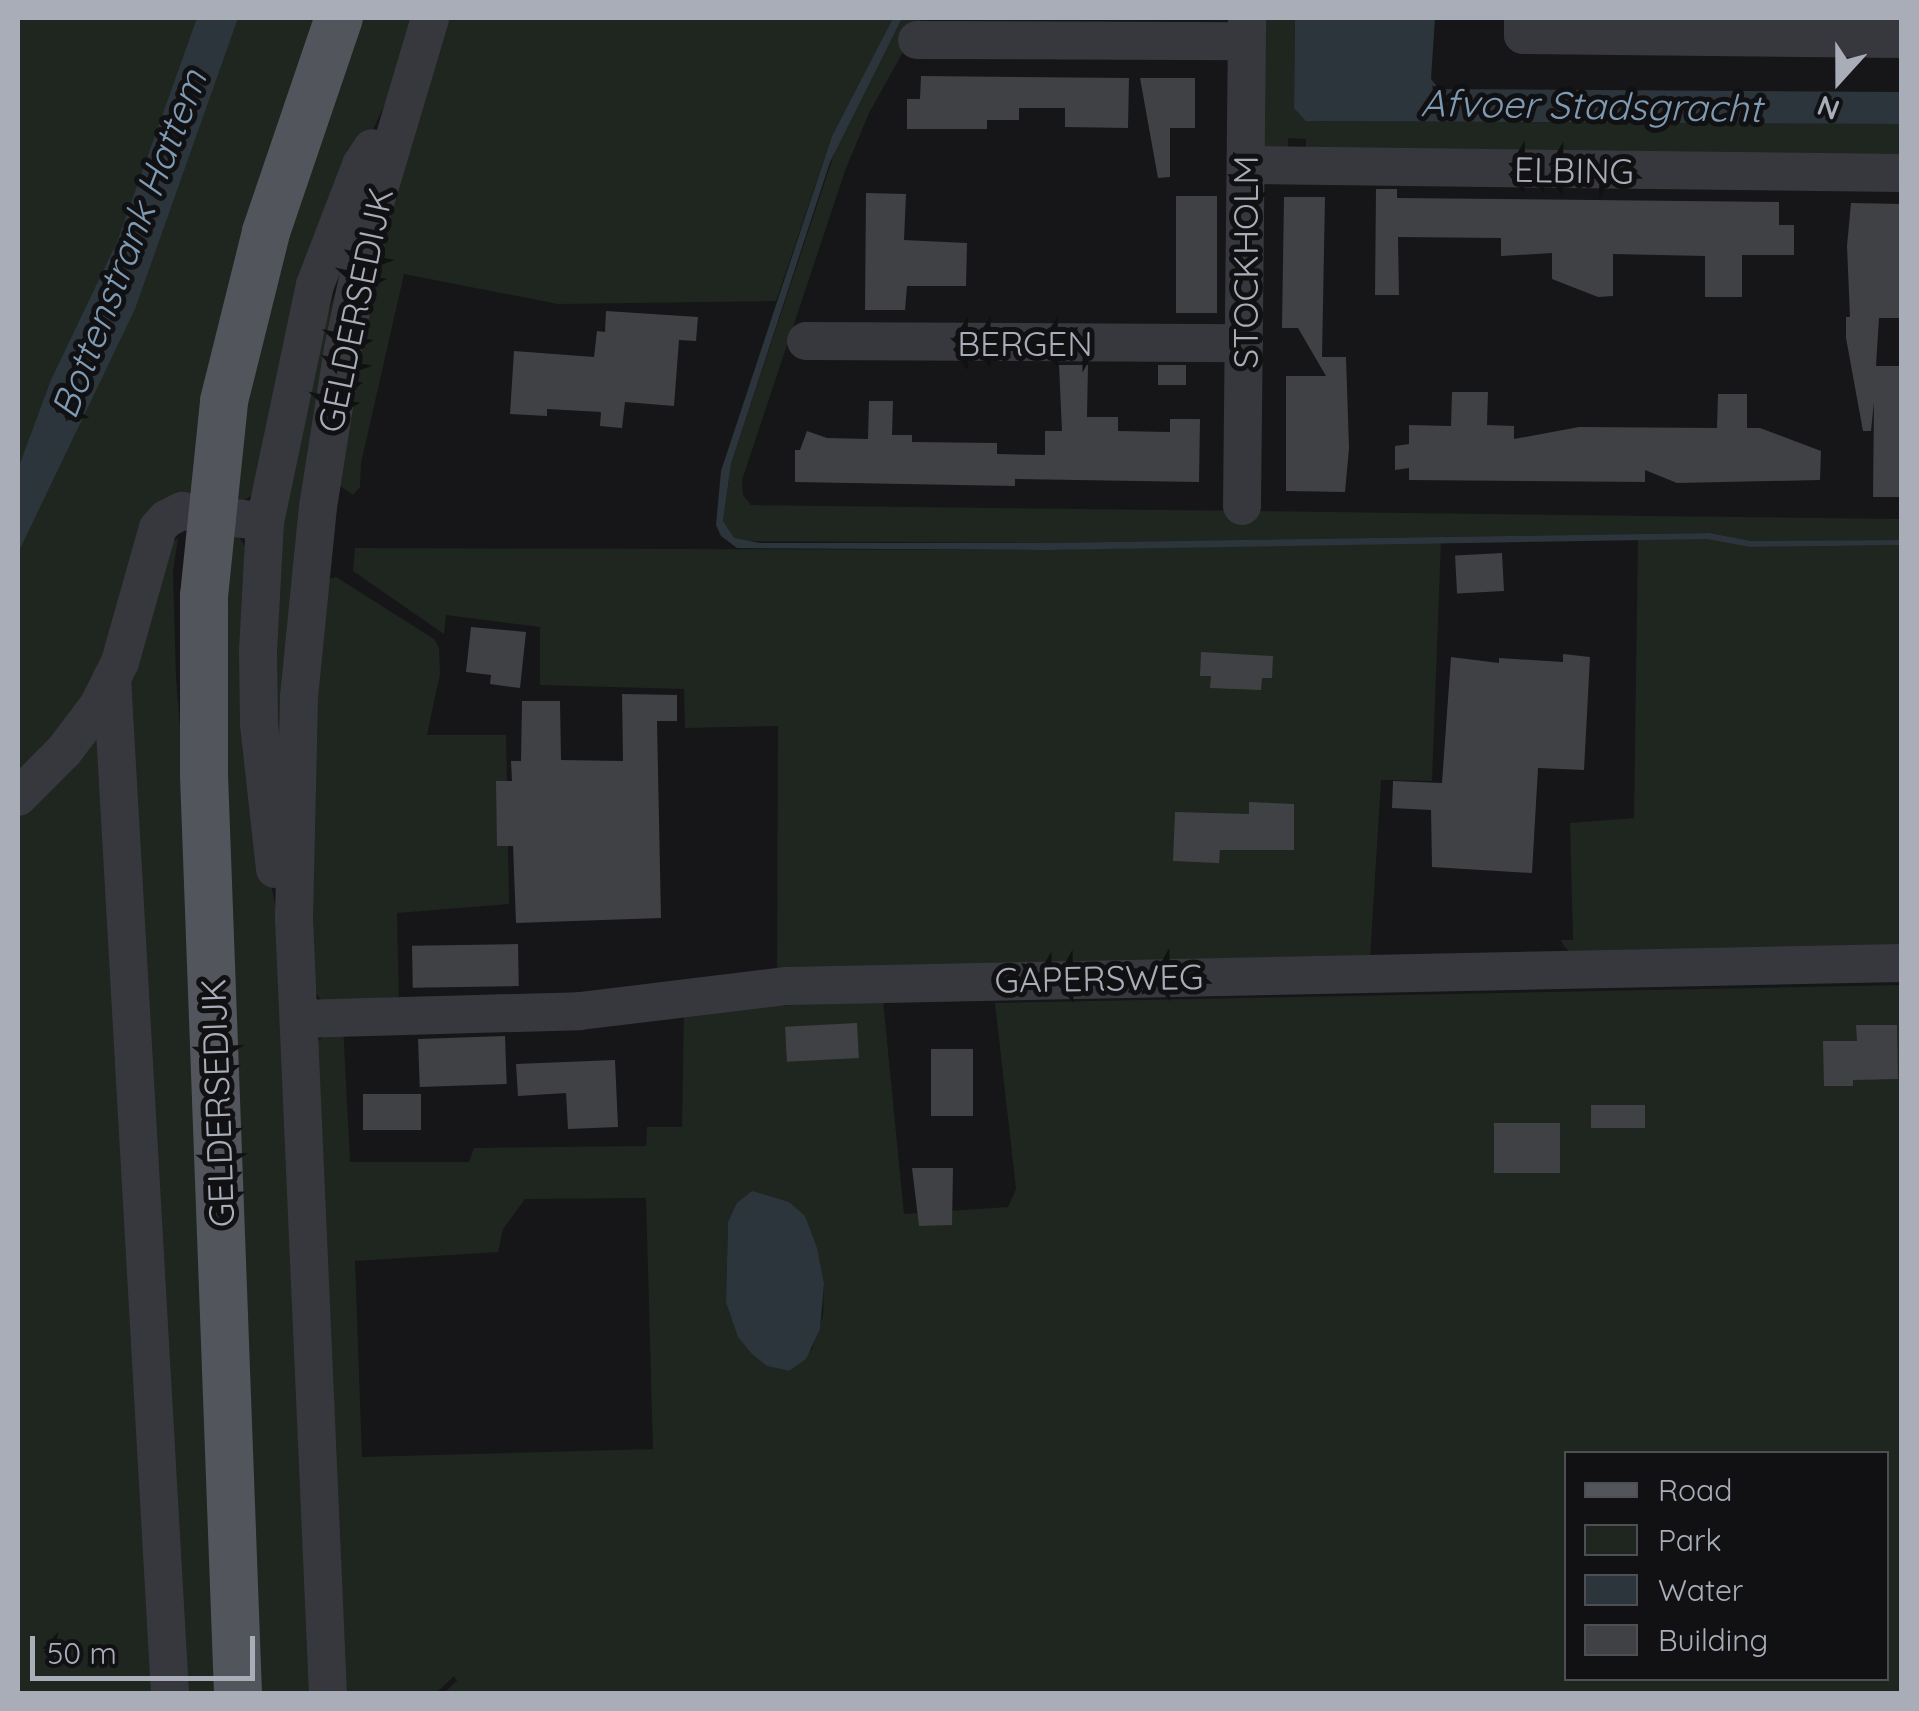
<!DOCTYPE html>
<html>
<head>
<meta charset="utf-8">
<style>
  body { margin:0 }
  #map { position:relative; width:1919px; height:1711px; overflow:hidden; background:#161618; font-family:Quicksand,sans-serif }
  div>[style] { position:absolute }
  .green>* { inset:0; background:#1e261f }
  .water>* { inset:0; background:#2c353c }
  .building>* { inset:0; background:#404145; transform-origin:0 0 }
  .minor>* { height:38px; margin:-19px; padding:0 19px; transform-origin:19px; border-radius:19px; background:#37383d }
  .major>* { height:48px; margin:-24px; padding:0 24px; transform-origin:24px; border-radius:24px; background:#53555c }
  span { translate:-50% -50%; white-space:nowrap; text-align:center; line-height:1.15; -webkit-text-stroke:10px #111113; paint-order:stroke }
  .street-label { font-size:35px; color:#a8adb8 }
  .water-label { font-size:38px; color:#7f9bb3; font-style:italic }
  .frame { position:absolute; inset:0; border:20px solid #a8adb8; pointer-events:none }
  .legend { position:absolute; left:1564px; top:1451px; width:325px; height:230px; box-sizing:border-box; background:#111113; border:2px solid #4d4f55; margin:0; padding:12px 18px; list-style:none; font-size:30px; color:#a8adb8 }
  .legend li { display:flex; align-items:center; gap:20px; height:50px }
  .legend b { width:50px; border:2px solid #4d4f55 }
  .north { position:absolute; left:1789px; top:30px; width:100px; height:100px; -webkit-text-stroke:8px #111113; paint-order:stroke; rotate:201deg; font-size:28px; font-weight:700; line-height:40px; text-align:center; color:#a8adb8 }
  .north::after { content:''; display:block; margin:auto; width:35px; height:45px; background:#a8adb8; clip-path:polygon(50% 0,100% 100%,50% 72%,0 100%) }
  .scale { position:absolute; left:30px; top:1636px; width:225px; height:45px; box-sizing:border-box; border:5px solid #a8adb8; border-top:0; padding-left:12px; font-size:30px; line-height:35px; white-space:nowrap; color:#a8adb8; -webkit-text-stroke:8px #111113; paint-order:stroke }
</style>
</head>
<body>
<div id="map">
  <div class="green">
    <i style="clip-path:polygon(18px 18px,321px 18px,195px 497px,163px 549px,178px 538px,173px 572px,176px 678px,185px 788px,223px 1693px,18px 1693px)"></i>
    <i style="clip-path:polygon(355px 18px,418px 18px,395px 83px,352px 174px,257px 492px,237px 505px,239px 421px,253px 349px)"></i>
    <i style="clip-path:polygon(440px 18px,893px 18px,832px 136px,776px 301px,558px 304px,404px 274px,361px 463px,360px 487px,353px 495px,336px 483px,351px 366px)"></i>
    <i style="clip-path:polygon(902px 18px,922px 18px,869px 113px,846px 168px,742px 480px,743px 495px,751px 505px,1901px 519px,1902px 540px,1751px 541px,1710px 533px,1045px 543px,739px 541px,729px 536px,723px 522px,731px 464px,839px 139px)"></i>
    <i style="clip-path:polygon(1258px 18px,1295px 18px,1294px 107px,1307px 121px,1901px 124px,1902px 161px,1306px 155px,1306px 139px,1288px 138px,1288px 155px,1264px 149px)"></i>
    <i style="clip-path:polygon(347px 258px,278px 825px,267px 613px,313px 359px)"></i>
    <i style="clip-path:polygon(225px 535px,239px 537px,247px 550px,263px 843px,276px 910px,315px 1693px,258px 1693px,222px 803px)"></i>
    <i style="clip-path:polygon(1638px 539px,1715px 539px,1750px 547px,1901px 545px,1901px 956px,1572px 954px,1564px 946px,1561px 940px,1573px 940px,1570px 823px,1634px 818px)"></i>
    <i style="clip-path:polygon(1441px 541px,1432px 781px,1381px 780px,1370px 959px,777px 975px,778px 726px,685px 728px,684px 689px,540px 685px,540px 627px,446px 615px,444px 634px,353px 571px,355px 548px,1045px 550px)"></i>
    <i style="clip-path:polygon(336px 577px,434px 639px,439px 648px,440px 674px,427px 735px,506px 735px,509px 904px,397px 913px,399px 1003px,321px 1000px,306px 979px,319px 582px)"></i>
    <i style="clip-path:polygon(evenodd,1901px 985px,1901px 1693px,444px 1693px,457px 1681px,454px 1676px,436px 1693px,343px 1693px,314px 1043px,343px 1024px,350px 1162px,469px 1162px,474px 1148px,646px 1146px,647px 1127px,682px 1127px,684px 1011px,883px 1000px,904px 1214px,1008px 1207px,1016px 1189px,995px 1003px,1901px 985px,646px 1198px,653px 1449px,362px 1457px,355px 1261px,498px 1252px,503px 1229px,525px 1199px,646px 1198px,1901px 985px,805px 1216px,824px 1284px,823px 1315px,812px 1349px,789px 1371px,767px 1366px,726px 1302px,728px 1222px,805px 1216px,1901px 985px,1566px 1454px,1886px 1454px,1886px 1678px,1566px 1678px,1566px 1454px)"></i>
  </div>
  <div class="water">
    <i style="clip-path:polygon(197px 18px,238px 18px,135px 309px,18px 553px,18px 469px,51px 380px,117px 242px)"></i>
    <i style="clip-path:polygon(893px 18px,902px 18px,830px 162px,731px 464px,723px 521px,734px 538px,760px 543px,1045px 543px,1710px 533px,1751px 541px,1901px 540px,1901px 545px,1750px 547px,1707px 539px,1045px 550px,737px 548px,721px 536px,716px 525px,721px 471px,832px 136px)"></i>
    <i style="clip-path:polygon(1295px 18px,1435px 18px,1431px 79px,1439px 89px,1901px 92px,1901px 124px,1306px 121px,1294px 108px)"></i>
    <i style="clip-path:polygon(752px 1191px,789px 1202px,805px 1216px,817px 1248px,824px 1284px,820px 1329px,806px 1359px,789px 1371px,767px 1366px,752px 1354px,738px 1337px,726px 1302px,728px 1222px,737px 1203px)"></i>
  </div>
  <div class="building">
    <i style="clip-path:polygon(921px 76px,1129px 78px,1128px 128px,1065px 127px,1065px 108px,1019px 108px,1019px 120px,987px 120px,987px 129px,907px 129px,907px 99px,920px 99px)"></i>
    <i style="clip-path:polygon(1140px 78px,1195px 78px,1195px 128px,1170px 128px,1170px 177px,1158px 178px)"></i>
    <i style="clip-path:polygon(1376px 189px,1397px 189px,1397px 207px,1397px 198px,1779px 202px,1779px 225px,1794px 225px,1794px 255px,1742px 255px,1742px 297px,1705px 297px,1705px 256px,1613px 254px,1613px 296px,1598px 297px,1552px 279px,1552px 253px,1501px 256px,1501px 238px,1398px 237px,1399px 295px,1375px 295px)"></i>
    <i style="clip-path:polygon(866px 193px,906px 194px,904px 240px,967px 243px,966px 286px,907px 286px,905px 310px,865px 310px)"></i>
    <i style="left:1176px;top:196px;width:41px;height:117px"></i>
    <i style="clip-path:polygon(1284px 197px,1325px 197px,1322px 357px,1346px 357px,1349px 448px,1345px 492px,1286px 491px,1286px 376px,1326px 376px,1298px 328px,1282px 328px)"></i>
    <i style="clip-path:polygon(1851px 203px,1902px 204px,1902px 318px,1879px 318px,1876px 366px,1902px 366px,1902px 497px,1873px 497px,1874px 402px,1871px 431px,1863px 431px,1846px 338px,1846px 317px,1850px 317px,1847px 246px)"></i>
    <i style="clip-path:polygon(606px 311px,698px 317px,696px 341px,679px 340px,674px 406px,625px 402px,622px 428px,600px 426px,601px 412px,547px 409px,547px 416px,510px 414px,514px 351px,594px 357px,597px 331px,605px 332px)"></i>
    <i style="clip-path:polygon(1059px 365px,1088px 365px,1087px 417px,1118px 417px,1118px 431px,1170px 432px,1170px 419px,1200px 419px,1199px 482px,1015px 479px,1015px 486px,795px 482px,795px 450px,800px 450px,807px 431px,827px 438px,868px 439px,869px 401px,893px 401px,892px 435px,912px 435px,912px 442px,997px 443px,997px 454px,1045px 455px,1045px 431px,1062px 431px)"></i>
    <i style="left:1158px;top:365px;width:28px;height:20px"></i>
    <i style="clip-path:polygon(1452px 392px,1488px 392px,1487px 425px,1514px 426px,1514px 439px,1579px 427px,1717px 428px,1718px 394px,1747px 394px,1747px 428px,1760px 428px,1821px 451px,1820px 480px,1677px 483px,1645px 470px,1645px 482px,1409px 480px,1409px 468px,1395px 470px,1395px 446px,1409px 444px,1409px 425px,1451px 426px)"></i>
    <i style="left:1502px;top:553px;width:38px;height:47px;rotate:87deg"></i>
    <i style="clip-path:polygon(471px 627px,526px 632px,520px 688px,490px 684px,491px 675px,466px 672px)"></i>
    <i style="clip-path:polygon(1201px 652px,1273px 656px,1272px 678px,1262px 678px,1261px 690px,1210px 688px,1211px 676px,1200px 676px)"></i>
    <i style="clip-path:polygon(1563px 654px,1590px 657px,1584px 770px,1538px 768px,1532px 873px,1432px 867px,1431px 810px,1392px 808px,1393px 781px,1442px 783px,1451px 657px,1499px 663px,1499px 658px,1563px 662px)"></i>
    <i style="clip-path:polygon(622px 694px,677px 695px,677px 721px,657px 721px,661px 918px,516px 923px,513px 846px,497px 846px,496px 781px,512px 781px,511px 761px,521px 761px,522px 701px,560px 701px,561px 760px,623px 761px)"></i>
    <i style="clip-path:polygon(1249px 802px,1294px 804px,1294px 850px,1220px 850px,1219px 863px,1173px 861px,1175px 812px,1249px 814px)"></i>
    <i style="left:518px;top:944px;width:42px;height:106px;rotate:89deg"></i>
    <i style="left:857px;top:1023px;width:35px;height:72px;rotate:87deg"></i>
    <i style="clip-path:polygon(1856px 1025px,1897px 1025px,1898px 1079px,1853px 1080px,1853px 1086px,1824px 1086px,1823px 1041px,1857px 1041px)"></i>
    <i style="left:505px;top:1036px;width:48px;height:87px;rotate:88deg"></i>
    <i style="left:931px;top:1049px;width:42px;height:67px"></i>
    <i style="clip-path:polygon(615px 1060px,618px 1127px,568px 1129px,566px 1093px,518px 1096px,516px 1064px)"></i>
    <i style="left:421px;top:1094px;width:36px;height:58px;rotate:90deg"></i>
    <i style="left:1591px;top:1105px;width:54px;height:23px"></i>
    <i style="left:1560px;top:1123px;width:50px;height:66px;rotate:90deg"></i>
    <i style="clip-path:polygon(912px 1168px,953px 1168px,952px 1225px,919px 1226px)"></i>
  </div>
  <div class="minor">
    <i style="left:1523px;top:18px;width:17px;rotate:90deg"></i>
    <i style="left:1523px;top:35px;width:379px;rotate:0.6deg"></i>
    <i style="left:917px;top:40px;width:330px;rotate:0.2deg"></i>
    <i style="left:1246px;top:165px;width:656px;rotate:0.7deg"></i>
    <i style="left:806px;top:341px;width:438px;rotate:0.3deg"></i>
    <i style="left:1242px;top:506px;width:488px;rotate:-89.4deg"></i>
    <i style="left:112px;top:678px;width:1018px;rotate:86.73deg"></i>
    <i style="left:18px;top:797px;width:65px;rotate:-45deg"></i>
    <i style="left:64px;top:751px;width:56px;rotate:-52.9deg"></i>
    <i style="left:98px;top:706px;width:49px;rotate:-63.4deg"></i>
    <i style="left:120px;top:662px;width:139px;rotate:-74.2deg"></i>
    <i style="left:158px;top:528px;width:12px;rotate:-48deg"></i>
    <i style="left:166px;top:519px;width:18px;rotate:-27deg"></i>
    <i style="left:182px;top:511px;width:84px;rotate:7.5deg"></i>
    <i style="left:275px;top:869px;width:146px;rotate:-96.3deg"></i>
    <i style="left:259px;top:724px;width:73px;rotate:-90.8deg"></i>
    <i style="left:258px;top:651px;width:129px;rotate:-86.9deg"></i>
    <i style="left:265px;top:522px;width:242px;rotate:-78.1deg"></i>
    <i style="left:315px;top:285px;width:129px;rotate:-69deg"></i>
    <i style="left:361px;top:165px;width:20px;rotate:-57deg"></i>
    <i style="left:299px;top:1019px;width:281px;rotate:-1.6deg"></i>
    <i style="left:580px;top:1011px;width:209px;rotate:-6.9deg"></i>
    <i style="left:788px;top:986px;width:1114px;rotate:-1.18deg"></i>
    <i style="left:328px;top:1694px;width:777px;rotate:-92.51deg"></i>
    <i style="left:294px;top:918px;width:221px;rotate:-88.7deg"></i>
    <i style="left:299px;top:697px;width:191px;rotate:-84.3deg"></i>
    <i style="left:318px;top:507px;width:160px;rotate:-81deg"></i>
    <i style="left:343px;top:349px;width:139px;rotate:-78deg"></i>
    <i style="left:372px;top:213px;width:203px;rotate:-73.4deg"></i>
  </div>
  <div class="major">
    <i style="left:238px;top:1694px;width:920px;rotate:-92.12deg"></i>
    <i style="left:204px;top:775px;width:179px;rotate:-90deg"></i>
    <i style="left:204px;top:596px;width:196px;rotate:-84.1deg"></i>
    <i style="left:224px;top:401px;width:174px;rotate:-76deg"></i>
    <i style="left:266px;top:232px;width:226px;rotate:-71.2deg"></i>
  </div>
  <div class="street-label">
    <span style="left:1574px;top:170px;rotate:1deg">ELBING</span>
    <span style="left:1245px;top:262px;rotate:-90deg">STOCKHOLM</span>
    <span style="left:355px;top:310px;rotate:-78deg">GELDERSEDIJK</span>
    <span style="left:1025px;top:343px">BERGEN</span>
    <span style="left:1099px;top:978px;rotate:-1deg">GAPERSWEG</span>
    <span style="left:217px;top:1103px;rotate:-92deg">GELDERSEDIJK</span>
  </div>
  <div class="water-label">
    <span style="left:1591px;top:106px;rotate:1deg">Afvoer Stadsgracht</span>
    <span style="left:129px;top:244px;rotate:-69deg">Bottenstrank Hattem</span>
  </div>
  <div class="frame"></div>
  <ul class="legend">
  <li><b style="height:12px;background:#53555c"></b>Road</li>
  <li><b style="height:28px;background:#1e261f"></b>Park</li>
  <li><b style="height:28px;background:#2c353c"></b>Water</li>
  <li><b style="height:28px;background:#404145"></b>Building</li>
  </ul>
  <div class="north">N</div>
  <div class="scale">50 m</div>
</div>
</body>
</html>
